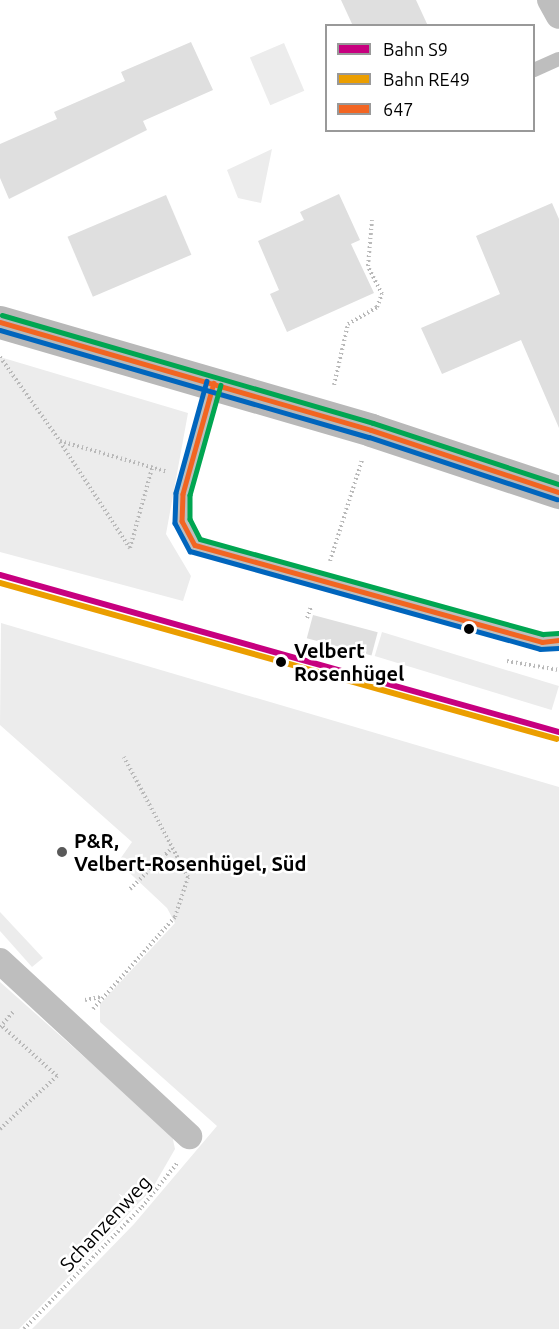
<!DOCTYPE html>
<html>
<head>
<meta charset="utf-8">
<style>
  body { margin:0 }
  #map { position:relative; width:559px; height:1329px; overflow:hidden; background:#fff; font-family:Ubuntu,sans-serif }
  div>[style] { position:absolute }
  .green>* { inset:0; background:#ececec; transform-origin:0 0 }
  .building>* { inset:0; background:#dfdfdf; transform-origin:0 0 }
  .path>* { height:4px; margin-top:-2px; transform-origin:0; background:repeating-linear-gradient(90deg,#b9b9b9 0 1.5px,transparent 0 4.5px) }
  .lane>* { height:14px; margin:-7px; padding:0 7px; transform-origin:7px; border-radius:7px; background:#bebebe }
  .street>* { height:26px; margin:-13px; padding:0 13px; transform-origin:13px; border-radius:13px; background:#bebebe }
  .secondary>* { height:33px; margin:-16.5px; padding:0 16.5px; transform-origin:16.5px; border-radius:16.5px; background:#b8b8b8 }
  .bus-1>* { height:4.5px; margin:-2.25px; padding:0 2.25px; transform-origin:2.25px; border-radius:2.25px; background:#f26522 }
  .bus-2>* { height:4.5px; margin:-2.25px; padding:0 2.25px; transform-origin:2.25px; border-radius:2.25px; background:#0065bd }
  .bus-3>* { height:4.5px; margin:-2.25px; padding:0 2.25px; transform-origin:2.25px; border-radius:2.25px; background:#00a651 }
  .rail-1>* { height:6px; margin:-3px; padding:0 3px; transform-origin:3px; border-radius:3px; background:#c7007f }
  .rail-2>* { height:6px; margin:-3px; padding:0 3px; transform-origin:3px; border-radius:3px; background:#eb9e00 }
  .dots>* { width:16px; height:16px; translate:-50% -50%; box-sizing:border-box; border:3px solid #fff; border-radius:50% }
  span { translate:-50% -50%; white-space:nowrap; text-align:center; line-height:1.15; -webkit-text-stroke:5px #fff; paint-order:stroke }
  .stop-label { font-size:20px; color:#000; font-weight:700 }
  .left { translate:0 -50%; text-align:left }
  .poi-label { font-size:20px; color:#000; font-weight:700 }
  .street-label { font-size:20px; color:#000 }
  .legend { position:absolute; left:325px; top:24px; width:210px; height:108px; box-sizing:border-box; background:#fff; border:2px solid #999; margin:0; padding:8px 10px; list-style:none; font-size:18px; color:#000 }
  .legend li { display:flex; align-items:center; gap:12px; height:30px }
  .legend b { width:30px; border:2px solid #999 }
</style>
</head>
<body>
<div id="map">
  <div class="green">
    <i style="left:284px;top:43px;width:52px;height:37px;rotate:67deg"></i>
    <i style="clip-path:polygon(272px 149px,261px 203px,238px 198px,227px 170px)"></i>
    <i style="clip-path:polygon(0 357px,188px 413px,166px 534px,191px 576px,183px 601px,0 552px)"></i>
    <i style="clip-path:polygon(1px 623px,559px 787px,559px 1329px,32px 1329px,134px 1224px,217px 1126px,100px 1022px,100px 1004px,175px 923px,167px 908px,118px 862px,132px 842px,0 725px)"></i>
    <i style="left:382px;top:632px;width:185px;height:25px;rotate:17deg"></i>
    <i style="clip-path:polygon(0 912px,43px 958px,32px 967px,0 931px)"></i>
    <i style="clip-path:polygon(0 982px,172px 1135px,175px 1149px,152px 1189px,19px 1329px,0 1329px)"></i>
  </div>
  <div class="building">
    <i style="clip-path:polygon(341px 0,416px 0,428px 26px,353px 26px)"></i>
    <i style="clip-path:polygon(191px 42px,213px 90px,143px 121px,147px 130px,9px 199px,0 178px,0 144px,57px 119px,54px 112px,125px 81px,121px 72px)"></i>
    <i style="clip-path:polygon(339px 194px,360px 240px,351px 244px,374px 293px,287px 332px,270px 294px,279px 290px,258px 241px,304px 220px,300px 212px)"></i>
    <i style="left:166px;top:195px;width:65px;height:107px;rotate:67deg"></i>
    <i style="clip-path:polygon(552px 203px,559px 219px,559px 428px,521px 340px,442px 374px,421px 328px,500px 294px,476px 236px)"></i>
    <i style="left:313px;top:615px;width:67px;height:24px;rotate:15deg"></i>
  </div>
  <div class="path">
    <i style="left:0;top:357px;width:103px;rotate:54.5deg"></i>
    <i style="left:60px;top:441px;width:112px;rotate:16deg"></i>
    <i style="left:334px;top:385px;width:63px;rotate:-77.1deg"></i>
    <i style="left:348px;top:324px;width:34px;rotate:-30deg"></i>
    <i style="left:377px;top:307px;width:14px;rotate:-69deg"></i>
    <i style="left:382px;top:294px;width:31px;rotate:-117deg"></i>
    <i style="left:368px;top:266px;width:46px;rotate:-85deg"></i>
    <i style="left:60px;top:442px;width:127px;rotate:56.6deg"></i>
    <i style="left:130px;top:548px;width:83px;rotate:-74.6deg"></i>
    <i style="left:330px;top:561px;width:106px;rotate:-72.4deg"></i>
    <i style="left:307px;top:618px;width:12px;rotate:-70deg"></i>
    <i style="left:507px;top:661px;width:53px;rotate:9.8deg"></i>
    <i style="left:130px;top:889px;width:57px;rotate:-44.3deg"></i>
    <i style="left:85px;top:1000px;width:16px;rotate:-11deg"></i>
    <i style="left:93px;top:1009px;width:123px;rotate:-48.3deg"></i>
    <i style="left:175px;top:917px;width:42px;rotate:-72deg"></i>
    <i style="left:188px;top:877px;width:136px;rotate:-118.1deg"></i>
    <i style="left:0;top:1027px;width:20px;rotate:-49deg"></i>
    <i style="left:0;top:1129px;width:78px;rotate:-42.9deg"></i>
    <i style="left:57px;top:1076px;width:74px;rotate:-137.7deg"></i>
    <i style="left:24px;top:1329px;width:170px;rotate:-46deg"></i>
    <i style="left:142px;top:1207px;width:58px;rotate:-51.3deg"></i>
  </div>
  <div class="lane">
    <i style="left:534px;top:70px;width:27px;rotate:-24deg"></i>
    <i style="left:213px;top:385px;width:113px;rotate:105.4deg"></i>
    <i style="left:183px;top:494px;width:27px;rotate:92deg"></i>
    <i style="left:182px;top:521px;width:27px;rotate:62deg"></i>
    <i style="left:195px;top:545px;width:286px;rotate:15.8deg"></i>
    <i style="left:470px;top:623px;width:74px;rotate:14.8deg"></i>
    <i style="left:542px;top:642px;width:17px;rotate:-7deg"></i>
  </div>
  <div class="street">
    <i style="left:550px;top:0;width:18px;rotate:61deg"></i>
    <i style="left:0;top:961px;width:258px;rotate:42.8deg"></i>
  </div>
  <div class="secondary">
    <i style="left:0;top:322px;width:386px;rotate:16.2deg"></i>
    <i style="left:371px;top:430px;width:198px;rotate:18.3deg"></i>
  </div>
  <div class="bus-1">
    <i style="left:0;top:322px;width:386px;rotate:16.2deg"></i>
    <i style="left:371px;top:430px;width:198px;rotate:18.3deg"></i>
    <i style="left:214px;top:383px;width:115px;rotate:105.6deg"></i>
    <i style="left:183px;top:494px;width:27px;rotate:92deg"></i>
    <i style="left:182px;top:521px;width:27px;rotate:62deg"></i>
    <i style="left:195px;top:545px;width:360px;rotate:15.6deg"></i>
    <i style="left:542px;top:642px;width:17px;rotate:-7deg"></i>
  </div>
  <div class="bus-2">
    <i style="left:0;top:330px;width:384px;rotate:16.2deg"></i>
    <i style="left:369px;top:437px;width:198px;rotate:18.3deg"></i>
    <i style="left:207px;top:381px;width:116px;rotate:105.5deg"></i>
    <i style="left:176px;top:493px;width:30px;rotate:92deg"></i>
    <i style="left:175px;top:523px;width:32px;rotate:62deg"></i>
    <i style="left:190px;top:551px;width:363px;rotate:15.6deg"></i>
    <i style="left:540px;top:649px;width:19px;rotate:-3deg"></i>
  </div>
  <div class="bus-3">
    <i style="left:2px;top:315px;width:386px;rotate:16.2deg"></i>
    <i style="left:373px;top:423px;width:196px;rotate:18.2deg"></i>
    <i style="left:221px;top:385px;width:114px;rotate:105.7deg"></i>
    <i style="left:190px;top:495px;width:24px;rotate:90deg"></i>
    <i style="left:190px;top:519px;width:22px;rotate:63deg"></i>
    <i style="left:200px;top:539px;width:356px;rotate:15.5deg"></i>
    <i style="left:543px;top:634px;width:15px;rotate:-4deg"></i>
  </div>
  <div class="rail-1">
    <i style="left:0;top:575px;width:581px;rotate:15.69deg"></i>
  </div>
  <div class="rail-2">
    <i style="left:0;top:583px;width:578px;rotate:15.65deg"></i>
  </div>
  <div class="dots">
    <i style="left:469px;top:629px;background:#000"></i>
    <i style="left:281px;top:662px;background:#000"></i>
    <i style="left:62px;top:852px;background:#595959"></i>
  </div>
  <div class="stop-label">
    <span class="left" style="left:294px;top:662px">Velbert<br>Rosenhügel</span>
  </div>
  <div class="poi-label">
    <span class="left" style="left:74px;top:852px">P&amp;R,<br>Velbert-Rosenhügel, Süd</span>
  </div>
  <div class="street-label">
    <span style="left:105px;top:1223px;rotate:-47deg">Schanzenweg</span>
  </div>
  <ul class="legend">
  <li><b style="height:8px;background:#c7007f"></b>Bahn S9</li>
  <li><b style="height:8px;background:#eb9e00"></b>Bahn RE49</li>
  <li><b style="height:8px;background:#f26522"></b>647</li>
  </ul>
</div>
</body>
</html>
